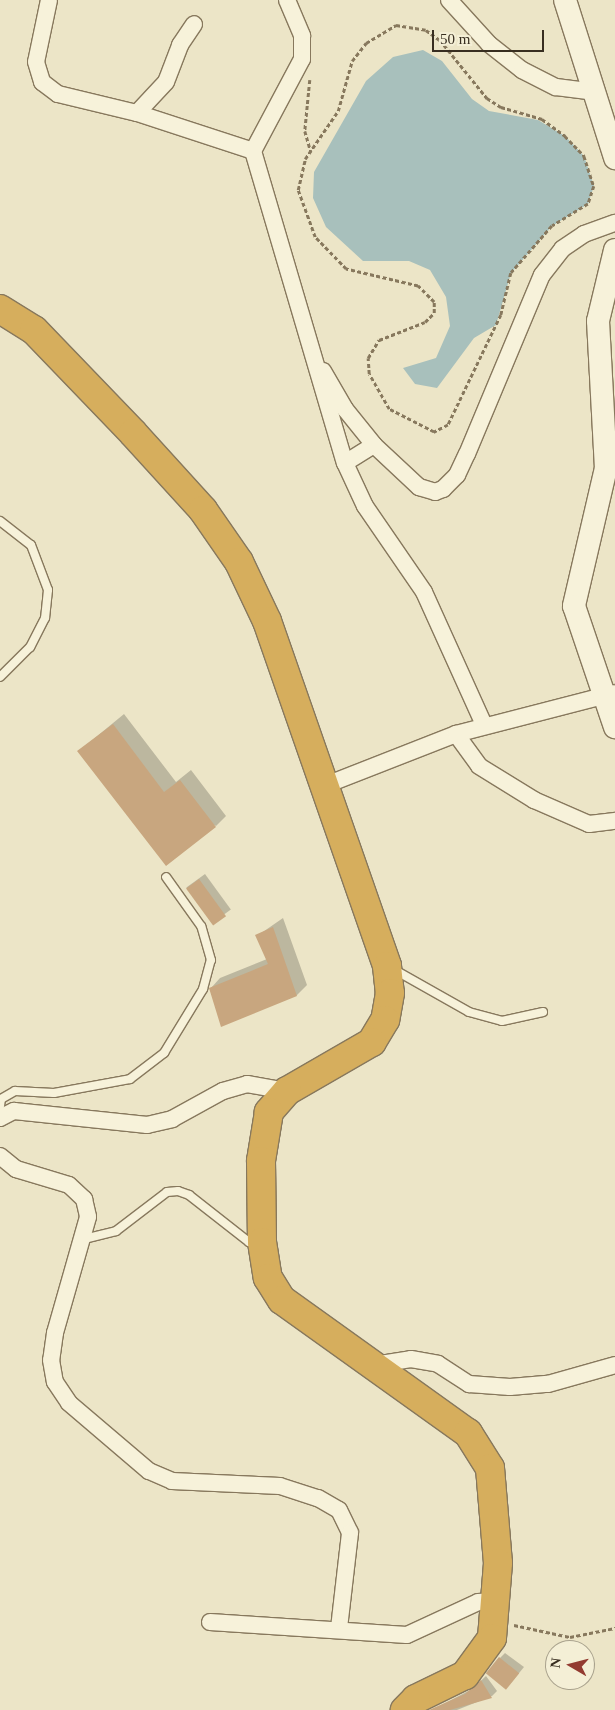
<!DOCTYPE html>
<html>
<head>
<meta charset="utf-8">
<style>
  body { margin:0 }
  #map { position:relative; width:615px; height:1710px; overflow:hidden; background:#ece5c7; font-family:Georgia,serif }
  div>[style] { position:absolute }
  .water>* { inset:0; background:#a8c0bc }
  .shadow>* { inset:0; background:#0003; transform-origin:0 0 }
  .building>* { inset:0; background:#c8a67f; transform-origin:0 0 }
  .path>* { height:2.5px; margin-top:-1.25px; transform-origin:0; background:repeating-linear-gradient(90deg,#87785d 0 4px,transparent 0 6.5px) }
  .roads { filter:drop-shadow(1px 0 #87785d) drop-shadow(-1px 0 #87785d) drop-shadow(0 1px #87785d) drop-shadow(0 -1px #87785d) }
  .lane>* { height:8px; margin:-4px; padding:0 4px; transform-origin:4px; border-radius:4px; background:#f7f2da }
  .street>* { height:16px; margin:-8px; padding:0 8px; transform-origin:8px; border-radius:8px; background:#f7f2da }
  .secondary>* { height:22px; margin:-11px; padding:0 11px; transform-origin:11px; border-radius:11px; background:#f7f2da }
  .highway>* { height:28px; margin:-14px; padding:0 14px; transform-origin:14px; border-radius:14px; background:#d6ae5d }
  span { translate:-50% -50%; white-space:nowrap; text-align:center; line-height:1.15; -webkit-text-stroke:5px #f4efd6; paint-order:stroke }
  .north { position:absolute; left:545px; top:1640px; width:50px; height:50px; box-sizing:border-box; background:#f4efd6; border:1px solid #a9a28d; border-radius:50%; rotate:278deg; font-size:14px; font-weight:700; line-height:20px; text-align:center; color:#382e20 }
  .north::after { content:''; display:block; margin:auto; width:18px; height:22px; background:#933b30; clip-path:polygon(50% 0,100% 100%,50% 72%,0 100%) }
  .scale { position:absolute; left:432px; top:30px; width:112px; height:22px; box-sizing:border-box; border:2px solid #382e20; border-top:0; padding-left:6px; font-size:15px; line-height:18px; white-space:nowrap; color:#382e20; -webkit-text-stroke:4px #f4efd6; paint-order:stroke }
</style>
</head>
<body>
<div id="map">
  <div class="water">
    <i style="clip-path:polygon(423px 50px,442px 61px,472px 99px,489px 111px,538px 120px,565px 136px,584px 156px,594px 186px,588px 204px,552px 226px,511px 273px,496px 325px,474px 338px,437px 388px,415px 384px,403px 368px,436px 358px,450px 326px,446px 297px,430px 270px,409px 261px,363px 261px,326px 227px,313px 198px,314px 172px,366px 81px,393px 57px)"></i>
  </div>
  <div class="shadow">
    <i style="clip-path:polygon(124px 714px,176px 782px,191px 770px,226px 816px,216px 826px,79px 751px)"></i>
    <i style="left:205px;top:874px;width:44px;height:23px;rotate:54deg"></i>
    <i style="clip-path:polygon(283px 918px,307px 985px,297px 995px,222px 1025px,211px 988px,220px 978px,267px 959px,257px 936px)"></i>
    <i style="clip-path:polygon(505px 1653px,524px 1667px,511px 1683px,500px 1658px)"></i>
    <i style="clip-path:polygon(486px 1676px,497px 1691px,492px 1696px,457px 1710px,432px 1710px,472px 1689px)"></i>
  </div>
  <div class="building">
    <i style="clip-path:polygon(113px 724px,164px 792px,180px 780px,216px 827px,166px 866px,77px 751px)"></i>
    <i style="left:199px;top:879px;width:46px;height:16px;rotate:54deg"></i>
    <i style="clip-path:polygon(273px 927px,297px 996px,221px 1027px,209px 988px,268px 964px,255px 935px)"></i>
    <i style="left:499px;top:1657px;width:26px;height:21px;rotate:39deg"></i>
    <i style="clip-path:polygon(481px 1680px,492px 1698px,450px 1710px,429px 1710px,465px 1694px)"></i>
  </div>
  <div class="path">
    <i style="left:396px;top:25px;width:30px;rotate:9deg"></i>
    <i style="left:426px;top:30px;width:17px;rotate:36deg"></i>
    <i style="left:440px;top:40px;width:75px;rotate:51deg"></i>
    <i style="left:487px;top:98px;width:17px;rotate:33deg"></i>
    <i style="left:501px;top:107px;width:43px;rotate:16.3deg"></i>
    <i style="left:542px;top:119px;width:29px;rotate:36deg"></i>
    <i style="left:565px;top:136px;width:28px;rotate:46deg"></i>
    <i style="left:584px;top:156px;width:32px;rotate:72deg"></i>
    <i style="left:594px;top:186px;width:19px;rotate:108deg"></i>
    <i style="left:588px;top:204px;width:42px;rotate:148.6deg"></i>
    <i style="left:552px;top:226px;width:62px;rotate:131.1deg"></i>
    <i style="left:511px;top:273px;width:43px;rotate:103.4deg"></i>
    <i style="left:501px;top:315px;width:122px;rotate:115.7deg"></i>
    <i style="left:448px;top:425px;width:16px;rotate:153deg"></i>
    <i style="left:434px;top:432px;width:51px;rotate:-152.9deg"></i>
    <i style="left:389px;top:409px;width:40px;rotate:-119.7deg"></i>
    <i style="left:369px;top:374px;width:16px;rotate:-94deg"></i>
    <i style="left:368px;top:358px;width:21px;rotate:-59deg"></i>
    <i style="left:379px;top:340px;width:49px;rotate:-21.4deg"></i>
    <i style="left:425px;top:322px;width:13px;rotate:-45deg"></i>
    <i style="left:434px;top:313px;width:11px;rotate:-90deg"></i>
    <i style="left:434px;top:302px;width:23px;rotate:-135deg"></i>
    <i style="left:418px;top:286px;width:74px;rotate:-166.7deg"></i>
    <i style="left:346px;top:269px;width:45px;rotate:-134.1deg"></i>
    <i style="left:315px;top:237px;width:50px;rotate:-109.9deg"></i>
    <i style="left:298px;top:190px;width:32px;rotate:-77deg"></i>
    <i style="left:305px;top:159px;width:58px;rotate:-55.5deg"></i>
    <i style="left:338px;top:111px;width:52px;rotate:-74.4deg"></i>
    <i style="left:352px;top:61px;width:23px;rotate:-52deg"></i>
    <i style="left:366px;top:43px;width:35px;rotate:-31deg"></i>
    <i style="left:310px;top:80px;width:51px;rotate:95.6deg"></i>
    <i style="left:305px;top:131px;width:22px;rotate:74deg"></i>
    <i style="left:514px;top:1625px;width:57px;rotate:12.1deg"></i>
    <i style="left:570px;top:1637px;width:46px;rotate:-11.3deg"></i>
  </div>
  <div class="roads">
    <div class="lane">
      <i style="left:0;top:521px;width:39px;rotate:38deg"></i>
      <i style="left:31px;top:545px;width:48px;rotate:69.3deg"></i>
      <i style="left:48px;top:590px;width:28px;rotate:96deg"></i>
      <i style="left:45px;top:618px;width:33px;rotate:117deg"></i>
      <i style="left:30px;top:647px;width:42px;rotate:135deg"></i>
      <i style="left:393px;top:969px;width:87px;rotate:29.5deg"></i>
      <i style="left:469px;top:1012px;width:34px;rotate:15deg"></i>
      <i style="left:502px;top:1021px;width:42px;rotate:-12.4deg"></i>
      <i style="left:0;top:1106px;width:7px;rotate:-82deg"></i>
      <i style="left:1px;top:1099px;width:16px;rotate:-30deg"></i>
      <i style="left:15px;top:1091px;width:39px;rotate:3deg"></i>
      <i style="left:54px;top:1093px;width:77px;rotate:-10.4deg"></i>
      <i style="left:130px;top:1079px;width:43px;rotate:-37.4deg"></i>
      <i style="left:164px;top:1053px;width:75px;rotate:-58.6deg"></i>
      <i style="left:203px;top:989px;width:30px;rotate:-75deg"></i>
      <i style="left:211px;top:960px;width:35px;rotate:-106deg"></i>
      <i style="left:201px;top:926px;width:60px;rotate:-125.5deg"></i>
      <i style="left:84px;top:1239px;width:33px;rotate:-14deg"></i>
      <i style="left:116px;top:1231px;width:64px;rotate:-37.4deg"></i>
      <i style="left:167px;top:1192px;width:11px;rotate:-5deg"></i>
      <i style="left:178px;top:1191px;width:12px;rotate:20deg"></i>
      <i style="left:189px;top:1195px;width:76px;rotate:38.1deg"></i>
      <i style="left:249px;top:1242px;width:9px"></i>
    </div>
    <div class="street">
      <i style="left:49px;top:0;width:63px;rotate:101.8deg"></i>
      <i style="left:36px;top:62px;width:21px;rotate:73deg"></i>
      <i style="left:42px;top:82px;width:20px;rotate:37deg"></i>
      <i style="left:58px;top:94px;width:81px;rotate:13.5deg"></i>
      <i style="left:137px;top:113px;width:122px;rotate:18.1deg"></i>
      <i style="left:287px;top:0;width:39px;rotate:67deg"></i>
      <i style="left:302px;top:36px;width:23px;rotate:90deg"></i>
      <i style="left:302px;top:59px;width:104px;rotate:118deg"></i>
      <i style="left:253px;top:151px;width:325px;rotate:73.6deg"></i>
      <i style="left:345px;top:463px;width:47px;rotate:65.1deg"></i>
      <i style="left:365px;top:506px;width:104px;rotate:55.5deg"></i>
      <i style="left:424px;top:592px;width:146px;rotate:65.7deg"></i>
      <i style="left:449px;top:0;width:59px;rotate:47.7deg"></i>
      <i style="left:489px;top:44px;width:42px;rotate:38.2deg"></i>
      <i style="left:522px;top:70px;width:38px;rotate:27deg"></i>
      <i style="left:556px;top:87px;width:40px;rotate:7.1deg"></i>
      <i style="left:137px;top:113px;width:42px;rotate:-46.9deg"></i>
      <i style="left:166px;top:82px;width:40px;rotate:-69deg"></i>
      <i style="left:180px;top:45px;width:25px;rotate:-56deg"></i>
      <i style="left:323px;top:371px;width:44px;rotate:59.9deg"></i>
      <i style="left:345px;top:409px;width:46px;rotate:51.1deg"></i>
      <i style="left:374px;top:445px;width:62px;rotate:43deg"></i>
      <i style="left:419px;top:487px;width:17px;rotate:17deg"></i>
      <i style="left:435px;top:492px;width:9px;rotate:-21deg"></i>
      <i style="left:443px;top:489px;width:20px;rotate:-45deg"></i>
      <i style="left:457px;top:475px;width:23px;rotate:-65deg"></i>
      <i style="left:467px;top:454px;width:194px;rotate:-67.3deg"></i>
      <i style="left:542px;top:275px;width:33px;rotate:-52deg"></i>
      <i style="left:562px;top:249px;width:27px;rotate:-34deg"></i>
      <i style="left:584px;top:234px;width:33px;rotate:-20deg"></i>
      <i style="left:345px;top:463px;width:34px;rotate:-32deg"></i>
      <i style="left:456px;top:734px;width:39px;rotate:54deg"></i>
      <i style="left:479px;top:766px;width:65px;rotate:31.7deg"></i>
      <i style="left:534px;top:800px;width:60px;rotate:23.6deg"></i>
      <i style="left:589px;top:824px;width:26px;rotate:-7deg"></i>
      <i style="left:326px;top:785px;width:140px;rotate:-21.4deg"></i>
      <i style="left:456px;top:734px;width:163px;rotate:-14.5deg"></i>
      <i style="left:0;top:1118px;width:16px;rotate:-27deg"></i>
      <i style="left:14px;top:1111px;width:134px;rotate:6deg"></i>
      <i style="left:147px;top:1125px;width:26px;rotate:-13deg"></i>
      <i style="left:172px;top:1119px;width:58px;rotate:-28.8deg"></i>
      <i style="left:223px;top:1091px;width:25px;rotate:-16deg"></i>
      <i style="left:247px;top:1084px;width:41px;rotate:9.9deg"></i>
      <i style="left:0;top:1156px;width:21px;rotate:39deg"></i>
      <i style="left:16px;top:1169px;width:55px;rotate:16.8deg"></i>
      <i style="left:69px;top:1185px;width:21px;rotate:43deg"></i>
      <i style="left:84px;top:1199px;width:18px;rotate:77deg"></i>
      <i style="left:88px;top:1217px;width:121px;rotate:105.9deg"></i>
      <i style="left:55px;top:1333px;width:27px;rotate:98deg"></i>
      <i style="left:51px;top:1360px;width:22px;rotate:80deg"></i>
      <i style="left:55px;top:1382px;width:25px;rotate:56deg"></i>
      <i style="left:69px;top:1403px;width:105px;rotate:40.4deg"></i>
      <i style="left:149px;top:1471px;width:25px;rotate:23deg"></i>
      <i style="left:172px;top:1481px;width:108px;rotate:2.7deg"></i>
      <i style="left:280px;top:1486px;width:40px;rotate:18deg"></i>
      <i style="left:318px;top:1498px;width:24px;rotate:30deg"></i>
      <i style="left:339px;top:1510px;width:25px;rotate:64deg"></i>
      <i style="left:350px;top:1533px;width:96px;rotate:96.6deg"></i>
      <i style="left:374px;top:1365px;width:37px;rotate:-9deg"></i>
      <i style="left:411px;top:1359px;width:27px;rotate:10deg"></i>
      <i style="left:438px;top:1364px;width:37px;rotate:33deg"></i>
      <i style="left:469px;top:1384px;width:41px;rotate:4.2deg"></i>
      <i style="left:510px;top:1387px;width:38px;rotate:-5deg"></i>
      <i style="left:548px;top:1384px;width:70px;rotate:-15.8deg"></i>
      <i style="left:210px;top:1622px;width:197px;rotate:3.8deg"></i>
      <i style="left:407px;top:1635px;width:78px;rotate:-24.9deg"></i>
      <i style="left:478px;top:1602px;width:19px;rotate:-3deg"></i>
    </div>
    <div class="secondary">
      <i style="left:565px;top:0;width:166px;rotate:72.4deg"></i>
      <i style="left:615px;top:250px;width:73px;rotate:103.5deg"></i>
      <i style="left:598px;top:321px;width:147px;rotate:86.9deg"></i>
      <i style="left:606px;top:468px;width:142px;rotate:103.1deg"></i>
      <i style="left:574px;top:606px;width:128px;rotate:71.3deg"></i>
    </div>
    <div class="highway">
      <i style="left:0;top:309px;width:40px;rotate:32deg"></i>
      <i style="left:34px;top:330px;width:143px;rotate:46.1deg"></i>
      <i style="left:133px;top:433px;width:104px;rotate:47.7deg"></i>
      <i style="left:203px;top:510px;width:63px;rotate:55.3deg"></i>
      <i style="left:239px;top:562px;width:65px;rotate:64.6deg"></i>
      <i style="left:267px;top:621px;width:365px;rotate:70.8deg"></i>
      <i style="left:387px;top:966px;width:27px;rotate:84deg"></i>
      <i style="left:390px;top:993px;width:27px;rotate:100deg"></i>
      <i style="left:385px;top:1020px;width:26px;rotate:121deg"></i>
      <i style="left:372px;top:1042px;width:98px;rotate:150deg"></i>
      <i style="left:287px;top:1091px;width:28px;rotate:131deg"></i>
      <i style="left:269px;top:1112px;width:50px;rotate:99.3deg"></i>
      <i style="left:261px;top:1161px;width:81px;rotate:89.3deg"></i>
      <i style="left:262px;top:1242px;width:36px;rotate:81deg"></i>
      <i style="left:268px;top:1278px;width:26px;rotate:58deg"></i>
      <i style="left:282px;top:1300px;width:229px;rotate:35.6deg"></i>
      <i style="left:468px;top:1433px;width:41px;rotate:57.8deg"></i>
      <i style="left:490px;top:1468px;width:95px;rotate:85.2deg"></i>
      <i style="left:498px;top:1563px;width:75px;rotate:94.6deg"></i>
      <i style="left:492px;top:1638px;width:46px;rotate:126.1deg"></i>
      <i style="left:465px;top:1675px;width:55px;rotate:153.9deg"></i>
      <i style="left:416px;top:1699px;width:16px;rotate:135deg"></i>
    </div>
  </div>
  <div class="north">N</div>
  <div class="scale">50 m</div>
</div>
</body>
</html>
